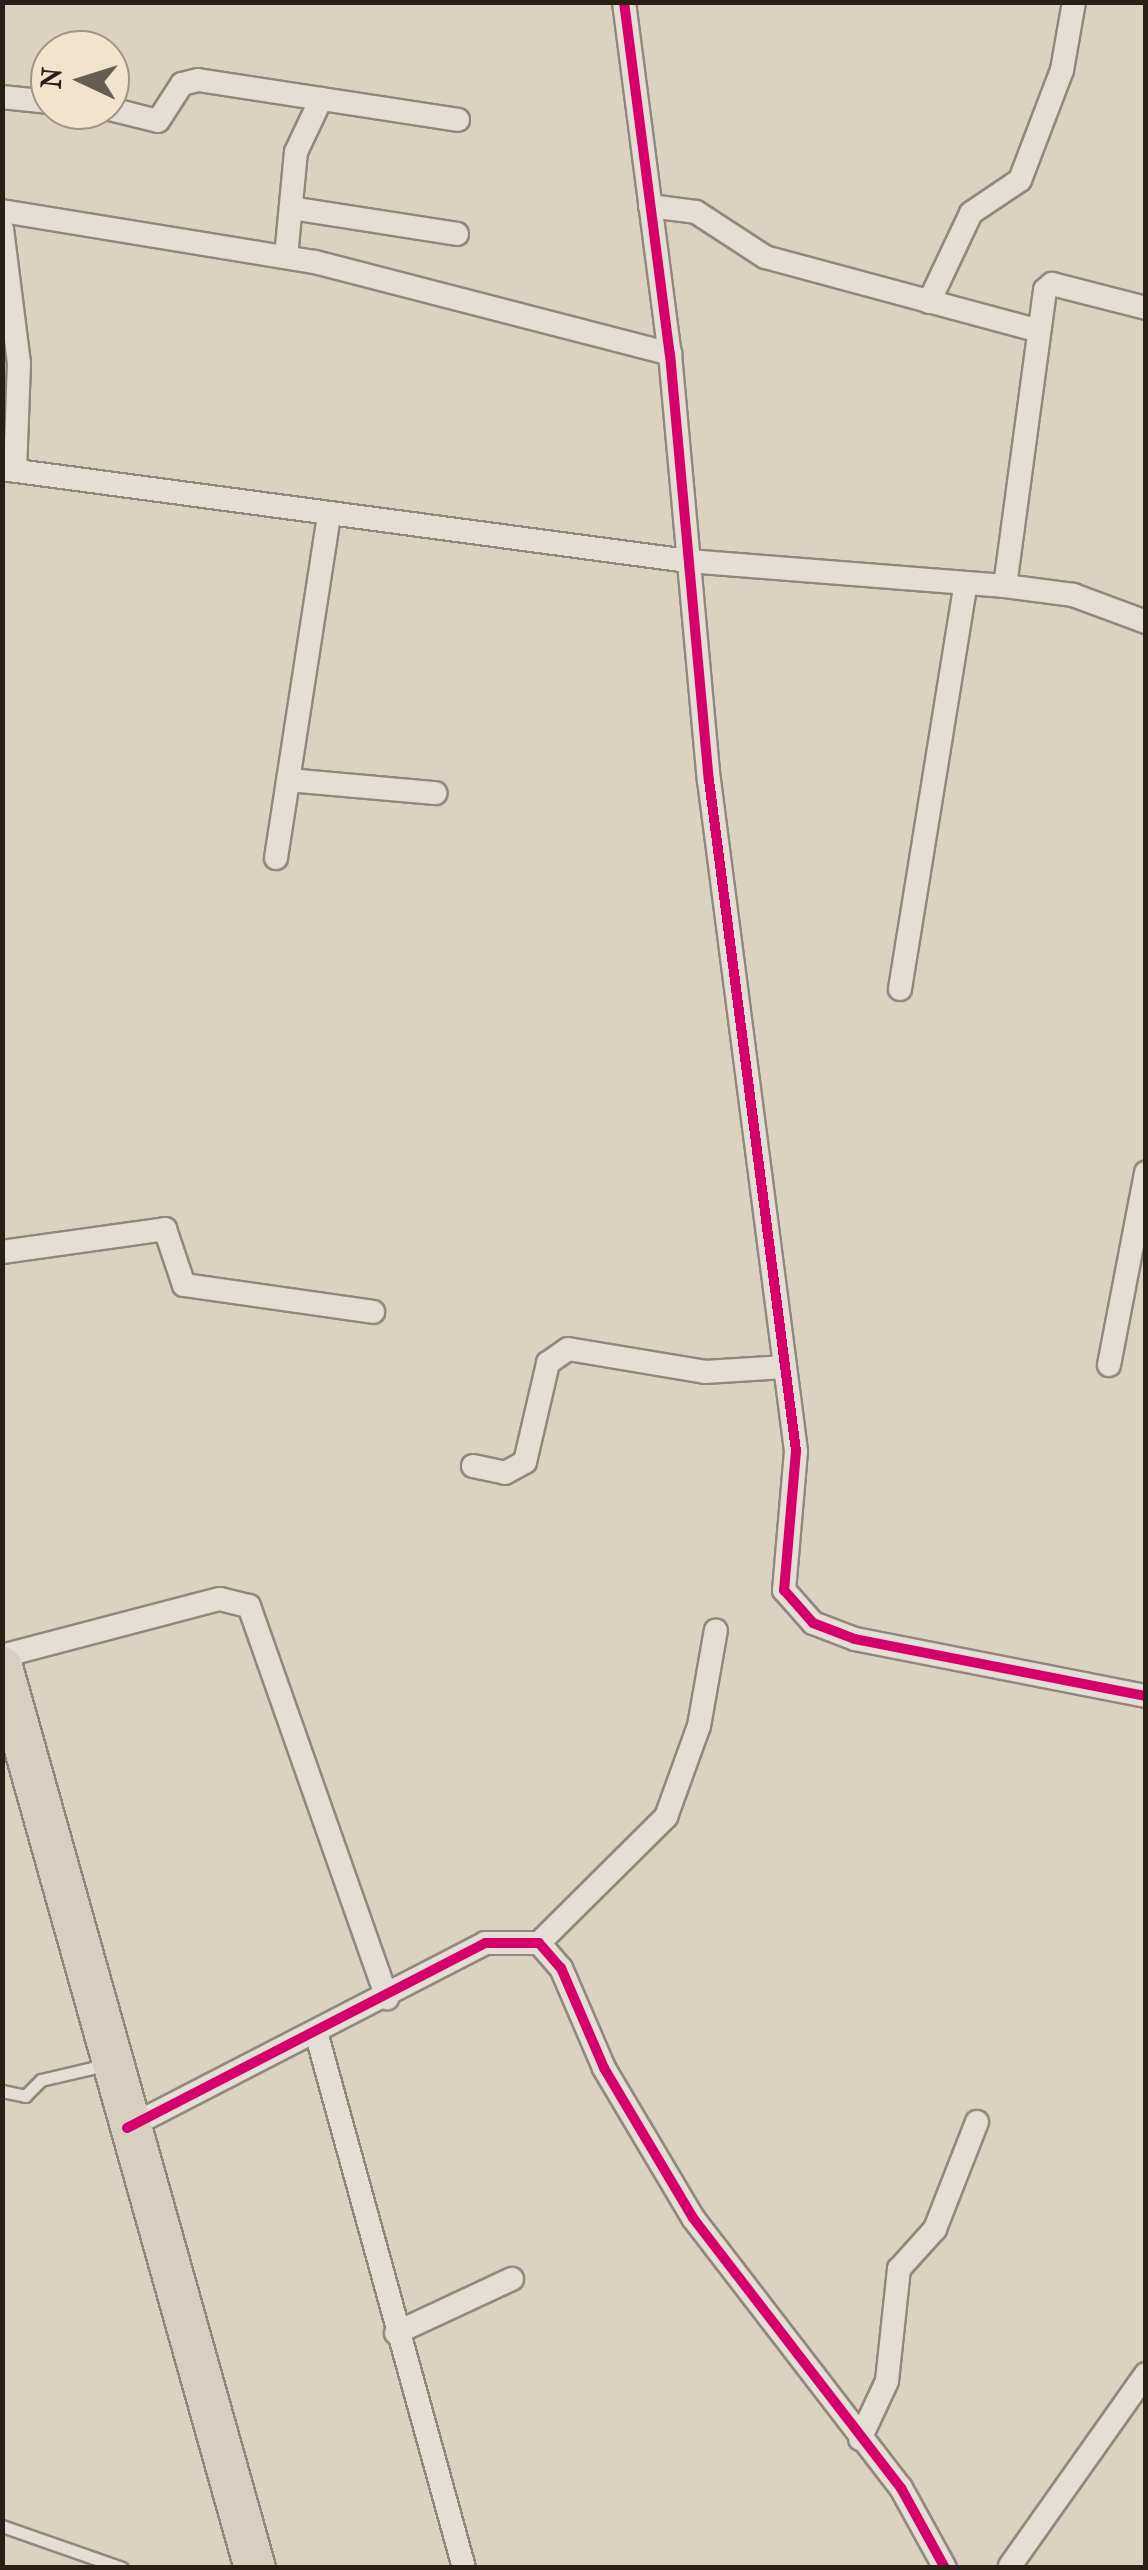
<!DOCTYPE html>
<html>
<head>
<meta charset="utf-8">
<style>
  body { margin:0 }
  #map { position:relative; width:1148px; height:2570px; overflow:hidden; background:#dbd2bf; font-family:"IM FELL French Canon",serif }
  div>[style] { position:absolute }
  .roads { filter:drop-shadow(2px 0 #8f887c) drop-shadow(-2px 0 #8f887c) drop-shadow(0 2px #8f887c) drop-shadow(0 -2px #8f887c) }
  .lane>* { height:11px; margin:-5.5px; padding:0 5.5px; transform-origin:5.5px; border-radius:5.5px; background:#e4ded4 }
  .street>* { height:22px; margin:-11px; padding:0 11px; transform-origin:11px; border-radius:11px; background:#e4ded4 }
  .highway>* { height:40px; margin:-20px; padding:0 20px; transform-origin:20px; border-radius:20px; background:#d7cfc0 }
  .cycleway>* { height:10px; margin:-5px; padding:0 5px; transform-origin:5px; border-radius:5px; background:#d6006c }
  span { translate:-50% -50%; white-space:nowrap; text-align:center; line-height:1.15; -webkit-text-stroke:10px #f0e4cd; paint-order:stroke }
  .frame { position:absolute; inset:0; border:5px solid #282017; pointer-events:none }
  .north { position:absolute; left:30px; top:30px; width:100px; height:100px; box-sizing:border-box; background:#f0e4cd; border:2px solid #a09684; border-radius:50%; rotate:274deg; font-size:28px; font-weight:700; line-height:40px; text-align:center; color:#282017 }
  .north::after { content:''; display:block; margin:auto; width:35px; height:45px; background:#675e52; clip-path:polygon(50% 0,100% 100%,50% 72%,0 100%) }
</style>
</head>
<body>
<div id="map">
  <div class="roads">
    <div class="lane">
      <i style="left:2px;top:2091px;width:24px;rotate:12deg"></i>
      <i style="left:25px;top:2096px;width:23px;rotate:-45deg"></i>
      <i style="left:41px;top:2080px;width:52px;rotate:-13.2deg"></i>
      <i style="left:2px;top:2526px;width:127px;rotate:19.3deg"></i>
    </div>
    <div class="street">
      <i style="left:624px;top:2px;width:355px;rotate:82.6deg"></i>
      <i style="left:670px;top:354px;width:428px;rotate:84.8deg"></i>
      <i style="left:709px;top:780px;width:677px;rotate:82.61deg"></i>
      <i style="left:796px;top:1451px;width:140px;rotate:94.9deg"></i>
      <i style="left:784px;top:1590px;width:44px;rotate:48.7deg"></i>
      <i style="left:813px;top:1623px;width:45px;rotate:20.9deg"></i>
      <i style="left:855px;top:1639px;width:297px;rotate:11.1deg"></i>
      <i style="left:2px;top:97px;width:48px;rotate:5.9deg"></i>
      <i style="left:110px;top:109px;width:49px;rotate:14deg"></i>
      <i style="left:158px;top:121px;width:44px;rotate:-57deg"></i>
      <i style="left:182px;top:84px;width:16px;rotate:-14deg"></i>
      <i style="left:198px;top:80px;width:263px;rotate:8.7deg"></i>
      <i style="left:650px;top:206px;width:46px;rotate:7.4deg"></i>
      <i style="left:696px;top:212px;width:82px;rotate:33.1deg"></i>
      <i style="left:765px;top:257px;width:281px;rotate:15.1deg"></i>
      <i style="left:291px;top:208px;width:168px;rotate:8.9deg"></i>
      <i style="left:2px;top:211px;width:317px;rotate:9.3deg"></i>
      <i style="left:315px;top:262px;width:367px;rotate:14.5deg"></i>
      <i style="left:2px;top:229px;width:135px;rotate:82.8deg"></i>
      <i style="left:19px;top:363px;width:108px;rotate:92.1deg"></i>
      <i style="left:286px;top:257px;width:105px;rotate:-84.6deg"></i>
      <i style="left:296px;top:152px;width:59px;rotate:-64.7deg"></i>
      <i style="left:929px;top:302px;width:98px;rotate:-64.7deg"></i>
      <i style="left:971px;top:213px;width:59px;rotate:-34deg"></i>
      <i style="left:1020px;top:180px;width:118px;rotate:-69.1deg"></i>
      <i style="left:1062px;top:70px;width:69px;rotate:-80deg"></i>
      <i style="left:2px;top:469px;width:692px;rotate:7.64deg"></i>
      <i style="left:688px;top:561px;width:318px;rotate:4.5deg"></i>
      <i style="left:1005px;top:586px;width:69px;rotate:7.5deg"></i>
      <i style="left:1073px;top:595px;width:78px;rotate:20.3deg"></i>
      <i style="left:1005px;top:586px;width:299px;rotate:-82.3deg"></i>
      <i style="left:1045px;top:290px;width:9px;rotate:-41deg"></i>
      <i style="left:1052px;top:284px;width:97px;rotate:14.3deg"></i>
      <i style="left:288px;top:780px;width:148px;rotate:5.1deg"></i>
      <i style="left:276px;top:858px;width:346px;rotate:-81.2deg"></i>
      <i style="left:900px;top:989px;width:411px;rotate:-80.8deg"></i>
      <i style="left:2px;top:1252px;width:165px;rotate:-8deg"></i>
      <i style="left:165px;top:1229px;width:59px;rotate:71.3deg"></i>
      <i style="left:184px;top:1285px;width:191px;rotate:8.1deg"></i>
      <i style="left:1109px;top:1365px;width:196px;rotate:-79.1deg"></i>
      <i style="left:473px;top:1466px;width:33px;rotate:12deg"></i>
      <i style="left:505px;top:1473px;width:23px;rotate:-29deg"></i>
      <i style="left:525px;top:1462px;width:102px;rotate:-76.9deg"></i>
      <i style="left:548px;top:1363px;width:24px;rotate:-35deg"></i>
      <i style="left:568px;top:1349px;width:139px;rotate:9.5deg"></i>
      <i style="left:705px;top:1372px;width:80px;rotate:-3.6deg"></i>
      <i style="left:2px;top:1656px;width:225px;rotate:-14.7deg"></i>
      <i style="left:220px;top:1599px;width:30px;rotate:14deg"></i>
      <i style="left:249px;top:1606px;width:416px;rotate:70.6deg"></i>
      <i style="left:539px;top:1943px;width:179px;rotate:-44.8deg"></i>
      <i style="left:666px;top:1817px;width:97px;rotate:-70.1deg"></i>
      <i style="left:699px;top:1726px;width:97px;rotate:-80deg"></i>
      <i style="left:316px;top:2032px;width:556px;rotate:74.56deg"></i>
      <i style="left:127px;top:2128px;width:403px;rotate:-27.3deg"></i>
      <i style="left:485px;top:1943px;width:54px"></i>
      <i style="left:539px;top:1943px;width:33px;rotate:49deg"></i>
      <i style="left:561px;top:1968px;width:109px;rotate:66.7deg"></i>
      <i style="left:604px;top:2068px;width:174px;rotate:59.3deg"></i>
      <i style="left:693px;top:2218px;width:341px;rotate:52.4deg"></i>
      <i style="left:901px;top:2488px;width:91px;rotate:61.2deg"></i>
      <i style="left:396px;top:2333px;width:128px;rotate:-25deg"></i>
      <i style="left:860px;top:2439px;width:64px;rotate:-65deg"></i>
      <i style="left:887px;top:2381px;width:113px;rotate:-83.9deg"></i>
      <i style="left:899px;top:2269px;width:54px;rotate:-48deg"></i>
      <i style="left:935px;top:2229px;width:115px;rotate:-68.6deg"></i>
      <i style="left:1010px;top:2566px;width:235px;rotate:-54.7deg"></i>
    </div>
    <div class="highway">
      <i style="left:2px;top:1667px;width:936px;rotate:74.32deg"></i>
    </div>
  </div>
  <div class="cycleway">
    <i style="left:624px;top:2px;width:355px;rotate:82.6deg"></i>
    <i style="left:670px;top:354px;width:428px;rotate:84.8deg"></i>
    <i style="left:709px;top:780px;width:677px;rotate:82.61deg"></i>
    <i style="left:796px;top:1451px;width:140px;rotate:94.9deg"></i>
    <i style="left:784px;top:1590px;width:44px;rotate:48.7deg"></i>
    <i style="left:813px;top:1623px;width:45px;rotate:20.9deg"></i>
    <i style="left:855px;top:1639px;width:297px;rotate:11.1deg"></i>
    <i style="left:127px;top:2128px;width:403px;rotate:-27.3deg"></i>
    <i style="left:485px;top:1943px;width:54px"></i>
    <i style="left:539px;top:1943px;width:33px;rotate:49deg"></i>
    <i style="left:561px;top:1968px;width:109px;rotate:66.7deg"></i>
    <i style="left:604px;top:2068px;width:174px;rotate:59.3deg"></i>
    <i style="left:693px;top:2218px;width:341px;rotate:52.4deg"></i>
    <i style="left:901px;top:2488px;width:91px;rotate:61.2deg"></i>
  </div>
  <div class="frame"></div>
  <div class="north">N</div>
</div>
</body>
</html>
